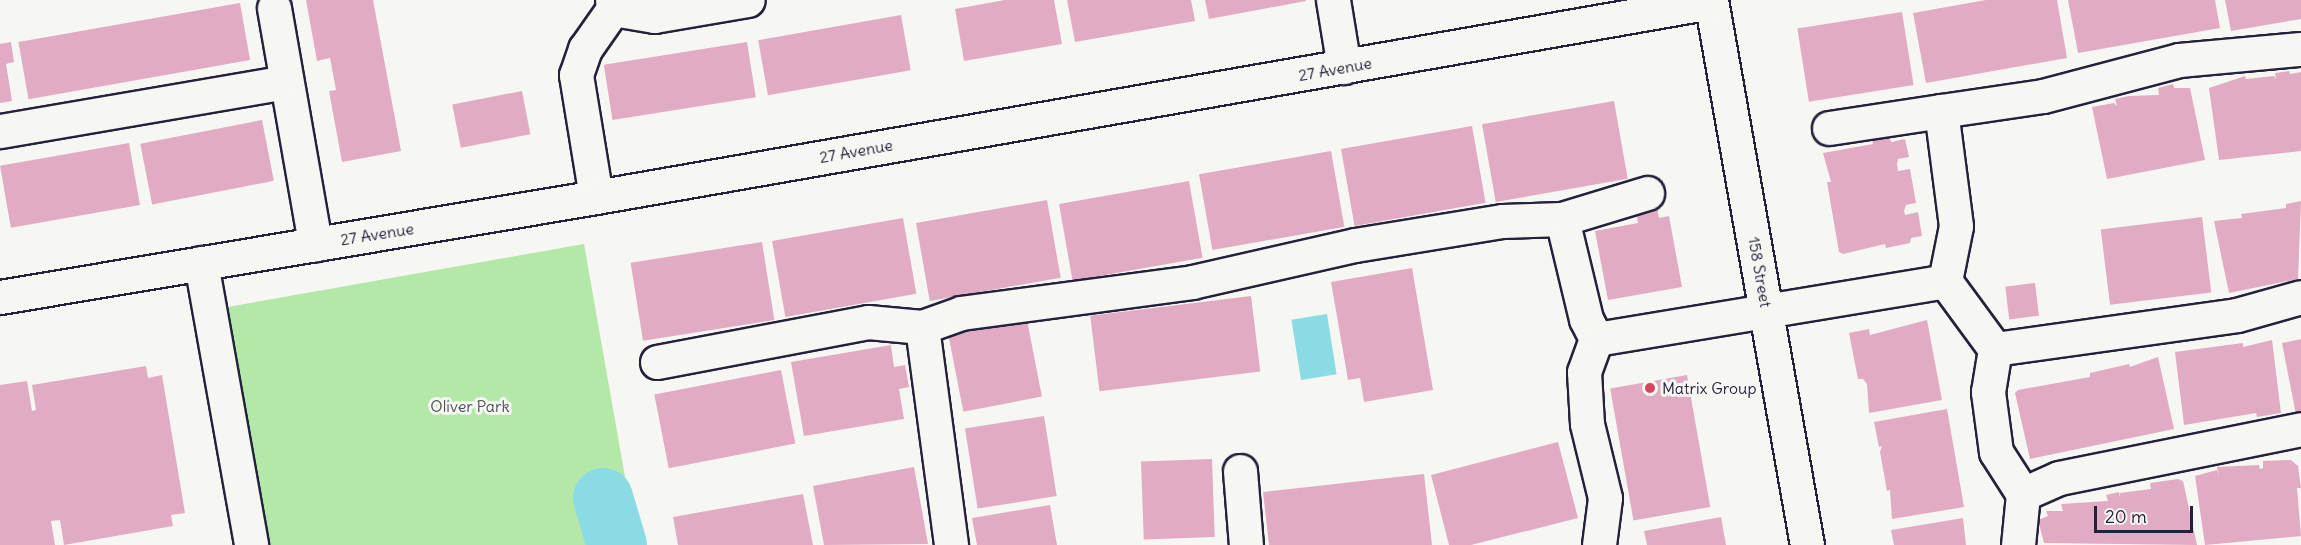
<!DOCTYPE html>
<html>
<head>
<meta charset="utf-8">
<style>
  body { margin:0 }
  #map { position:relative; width:2301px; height:545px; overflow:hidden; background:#f6f6f2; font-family:Delius,sans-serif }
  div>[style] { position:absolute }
  .green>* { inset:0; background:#b4e8a9 }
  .water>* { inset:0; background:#8adbe4; transform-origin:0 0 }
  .river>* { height:60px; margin:-30px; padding:0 30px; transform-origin:30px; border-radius:30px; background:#8adbe4 }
  .building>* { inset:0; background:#e1acc3; transform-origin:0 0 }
  .roads { filter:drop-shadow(2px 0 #22223b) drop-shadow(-2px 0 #22223b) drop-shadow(0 2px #22223b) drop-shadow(0 -2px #22223b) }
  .minor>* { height:33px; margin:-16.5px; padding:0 16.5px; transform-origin:16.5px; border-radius:16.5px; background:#f6f6f2 }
  .dots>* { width:16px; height:16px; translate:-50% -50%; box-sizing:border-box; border:3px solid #f6f6f2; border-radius:50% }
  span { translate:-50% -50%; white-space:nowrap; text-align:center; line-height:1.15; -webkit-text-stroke:6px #f6f6f2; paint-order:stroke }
  .street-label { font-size:16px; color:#22223b }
  .poi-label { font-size:16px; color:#22223b }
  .left { translate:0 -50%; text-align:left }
  .park-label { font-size:16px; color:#465456 }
  .scale { position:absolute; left:2094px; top:506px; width:99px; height:27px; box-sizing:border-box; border:3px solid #22223b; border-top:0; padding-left:8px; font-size:18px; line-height:21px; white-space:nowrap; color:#22223b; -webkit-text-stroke:4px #f6f6f2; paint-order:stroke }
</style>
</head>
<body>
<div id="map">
  <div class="green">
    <i style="clip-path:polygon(584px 244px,637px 545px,263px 545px,222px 308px)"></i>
  </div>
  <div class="water">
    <i style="left:1327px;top:314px;width:61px;height:36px;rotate:81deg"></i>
  </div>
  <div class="river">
    <i style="left:603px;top:498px;width:49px;rotate:73.4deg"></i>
  </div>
  <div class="building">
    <i style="clip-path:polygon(306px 0,373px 0,401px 151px,342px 162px,329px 91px,336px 90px,330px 58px,317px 61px)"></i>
    <i style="clip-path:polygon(1005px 0,1054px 0,1062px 44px,964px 61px,955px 9px)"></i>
    <i style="clip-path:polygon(1067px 0,1191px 0,1195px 21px,1075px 42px)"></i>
    <i style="clip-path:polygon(1205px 0,1306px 0,1306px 1px,1209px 19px)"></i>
    <i style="clip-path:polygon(1986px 0,2057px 0,2067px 58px,1926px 83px,1913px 13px)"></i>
    <i style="clip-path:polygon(2068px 0,2215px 0,2220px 28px,2078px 53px)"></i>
    <i style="clip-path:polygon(2225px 0,2301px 0,2301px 19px,2231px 31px)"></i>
    <i style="left:240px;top:3px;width:58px;height:225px;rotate:80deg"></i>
    <i style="left:1902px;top:12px;width:74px;height:106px;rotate:81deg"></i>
    <i style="left:901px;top:15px;width:56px;height:145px;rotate:80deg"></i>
    <i style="clip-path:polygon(11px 42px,14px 62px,6px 64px,12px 101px,0 103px,0 44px)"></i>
    <i style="left:747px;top:42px;width:56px;height:145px;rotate:81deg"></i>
    <i style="clip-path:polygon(2289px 71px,2290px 74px,2301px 72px,2301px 151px,2219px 160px,2209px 88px,2245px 76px,2246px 79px,2274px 76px,2276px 79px,2275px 73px)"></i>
    <i style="clip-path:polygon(2173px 84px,2174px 88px,2190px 88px,2205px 160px,2107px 179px,2092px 107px,2114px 103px,2117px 106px,2115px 99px,2129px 96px,2159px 95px,2158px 88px)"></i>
    <i style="left:522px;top:91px;width:44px;height:71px;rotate:79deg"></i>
    <i style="left:1614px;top:101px;width:79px;height:134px;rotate:80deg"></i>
    <i style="left:262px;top:120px;width:62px;height:124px;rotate:79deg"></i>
    <i style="left:1472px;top:126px;width:78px;height:133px;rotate:80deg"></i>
    <i style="clip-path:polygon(1889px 136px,1891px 142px,1905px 139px,1909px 157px,1898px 159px,1897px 164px,1898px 171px,1910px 169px,1916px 203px,1906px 205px,1904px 211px,1905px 215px,1918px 212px,1922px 236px,1911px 238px,1910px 243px,1886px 248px,1885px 244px,1843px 254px,1839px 252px,1827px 182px,1831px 182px,1823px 153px,1873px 144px,1872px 139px)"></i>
    <i style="left:129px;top:143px;width:63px;height:131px;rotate:80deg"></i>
    <i style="left:1331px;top:151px;width:77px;height:134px;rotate:80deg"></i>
    <i style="left:1189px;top:181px;width:78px;height:132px;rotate:80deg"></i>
    <i style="left:1047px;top:200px;width:79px;height:133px;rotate:80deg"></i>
    <i style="clip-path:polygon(2301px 201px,2298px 279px,2229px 293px,2214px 221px,2242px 218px,2241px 214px,2286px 208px,2286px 204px)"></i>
    <i style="clip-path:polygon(1657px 208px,1659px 218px,1669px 216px,1682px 287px,1608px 300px,1595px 231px,1638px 223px,1636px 212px)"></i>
    <i style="left:2202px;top:217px;width:76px;height:102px;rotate:83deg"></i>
    <i style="left:903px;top:218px;width:77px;height:133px;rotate:80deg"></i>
    <i style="left:762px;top:242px;width:79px;height:133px;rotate:81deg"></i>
    <i style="clip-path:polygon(1412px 268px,1433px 390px,1364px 402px,1360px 378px,1348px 380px,1331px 282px)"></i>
    <i style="left:2035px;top:283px;width:33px;height:30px;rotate:83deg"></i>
    <i style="left:1251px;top:296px;width:76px;height:162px;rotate:83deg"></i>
    <i style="left:1027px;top:320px;width:78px;height:80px;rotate:79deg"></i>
    <i style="clip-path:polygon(1927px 320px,1942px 400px,1869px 413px,1867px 384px,1863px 379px,1858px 379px,1849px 333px,1869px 329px,1870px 335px)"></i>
    <i style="clip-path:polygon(2301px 339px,2301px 414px,2296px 415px,2282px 343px)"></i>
    <i style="clip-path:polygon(2272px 340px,2281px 413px,2257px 417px,2256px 413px,2184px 425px,2175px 352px,2243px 343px,2243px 347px)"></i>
    <i style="clip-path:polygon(891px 345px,894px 367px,905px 365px,909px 387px,899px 389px,904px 419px,804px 436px,791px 362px)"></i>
    <i style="clip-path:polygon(2158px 357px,2174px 429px,2030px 459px,2015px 393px,2018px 390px,2090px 377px,2090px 373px,2129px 364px,2130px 367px)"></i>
    <i style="clip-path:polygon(146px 366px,148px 378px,162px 375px,185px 513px,171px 515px,173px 526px,64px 545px,60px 520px,51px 521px,55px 545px,0 545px,0 385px,27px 381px,32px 411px,36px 410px,32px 385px)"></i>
    <i style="left:781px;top:370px;width:75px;height:129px;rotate:79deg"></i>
    <i style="left:1687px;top:375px;width:134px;height:78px;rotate:80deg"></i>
    <i style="clip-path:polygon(1947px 409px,1964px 507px,1892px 519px,1890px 490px,1887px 491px,1880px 452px,1882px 446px,1879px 447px,1874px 422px)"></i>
    <i style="left:1044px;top:416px;width:81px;height:80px;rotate:81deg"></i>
    <i style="clip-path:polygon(1558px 442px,1578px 518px,1471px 545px,1449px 545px,1431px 475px)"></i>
    <i style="left:1212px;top:459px;width:78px;height:71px;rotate:88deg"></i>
    <i style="clip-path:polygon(2291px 460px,2298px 466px,2301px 488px,2297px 488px,2301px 536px,2205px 545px,2195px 476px,2217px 470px,2219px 477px,2217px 467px,2259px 465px,2260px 469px,2263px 468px,2263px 461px)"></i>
    <i style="clip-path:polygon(914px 467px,928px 544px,824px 545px,813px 486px)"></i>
    <i style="clip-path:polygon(1424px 474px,1432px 545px,1269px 545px,1263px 492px)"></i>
    <i style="clip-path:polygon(2178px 479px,2183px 481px,2197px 545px,2044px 543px,2038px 520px,2048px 516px,2046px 511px,2063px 511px,2061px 504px,2108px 501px,2106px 495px,2119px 492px,2120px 497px,2120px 493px,2151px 489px,2150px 483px)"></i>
    <i style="clip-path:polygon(803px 494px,813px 545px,678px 545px,673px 517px)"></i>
    <i style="clip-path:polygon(1050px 505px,1057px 545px,977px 545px,972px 518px)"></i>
    <i style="clip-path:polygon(1721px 517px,1726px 545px,1647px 545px,1644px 531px)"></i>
    <i style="clip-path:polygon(1963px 518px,1966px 545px,1894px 545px,1891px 530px)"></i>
  </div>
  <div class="roads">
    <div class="minor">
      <i style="left:1333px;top:0;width:68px;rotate:80.7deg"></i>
      <i style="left:1711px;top:0;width:553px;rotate:80.01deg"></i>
      <i style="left:274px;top:8px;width:240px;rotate:80.1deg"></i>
      <i style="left:613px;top:9px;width:42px;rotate:9.7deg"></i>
      <i style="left:654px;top:16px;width:95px;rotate:-9.7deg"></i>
      <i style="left:1829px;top:128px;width:113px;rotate:-8.6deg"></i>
      <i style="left:0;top:131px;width:290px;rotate:-9.7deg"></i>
      <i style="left:596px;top:197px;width:124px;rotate:-99.3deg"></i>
      <i style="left:576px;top:75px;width:28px;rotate:-71deg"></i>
      <i style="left:585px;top:49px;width:49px;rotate:-55deg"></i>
      <i style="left:613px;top:9px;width:9px;rotate:-96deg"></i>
      <i style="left:1562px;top:219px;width:103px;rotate:76.5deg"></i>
      <i style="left:1586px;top:319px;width:22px;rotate:63deg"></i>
      <i style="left:1596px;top:339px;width:35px;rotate:110deg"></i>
      <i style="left:1584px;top:372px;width:52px;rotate:86.7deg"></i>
      <i style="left:1587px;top:424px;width:76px;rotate:76.3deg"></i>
      <i style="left:1605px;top:498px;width:47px;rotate:97.3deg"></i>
      <i style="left:201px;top:263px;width:286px;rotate:79.9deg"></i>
      <i style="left:0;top:297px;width:604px;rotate:-9.52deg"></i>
      <i style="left:596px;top:197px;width:1132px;rotate:-9.92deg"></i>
      <i style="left:922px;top:327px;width:220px;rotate:82.4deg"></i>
      <i style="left:1596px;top:339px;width:354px;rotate:-9.4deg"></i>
      <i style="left:1995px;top:349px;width:244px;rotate:-8deg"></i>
      <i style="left:2237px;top:315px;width:66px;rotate:-15.7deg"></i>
      <i style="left:657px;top:362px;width:215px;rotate:-10.7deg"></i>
      <i style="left:868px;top:322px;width:54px;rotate:5.3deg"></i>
      <i style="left:922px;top:327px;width:41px;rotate:-19.7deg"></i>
      <i style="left:961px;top:313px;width:233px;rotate:-7.6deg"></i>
      <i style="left:1192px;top:282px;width:167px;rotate:-12.8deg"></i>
      <i style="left:1355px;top:245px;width:149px;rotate:-9.3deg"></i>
      <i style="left:1502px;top:221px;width:60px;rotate:-1.9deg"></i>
      <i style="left:1562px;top:219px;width:89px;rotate:-17deg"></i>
      <i style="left:1240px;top:471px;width:74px;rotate:85.4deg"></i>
      <i style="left:2023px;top:494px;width:39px;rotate:-24deg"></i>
      <i style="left:2059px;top:478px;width:247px;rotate:-11.4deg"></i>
      <i style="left:2018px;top:545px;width:51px;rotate:-84.4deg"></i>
      <i style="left:2023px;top:494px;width:50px;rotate:-122.7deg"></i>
      <i style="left:1996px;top:452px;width:61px;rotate:-97.6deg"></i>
      <i style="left:1988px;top:392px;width:44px;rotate:-80.8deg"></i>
      <i style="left:1995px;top:349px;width:84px;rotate:-126.3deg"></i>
      <i style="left:1945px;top:281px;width:56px;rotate:-78.7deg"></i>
      <i style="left:1956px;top:226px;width:116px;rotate:-97.4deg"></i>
      <i style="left:1941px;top:111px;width:103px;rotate:-8.4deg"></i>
      <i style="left:2043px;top:96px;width:141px;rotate:-14.8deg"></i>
      <i style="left:2179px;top:60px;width:122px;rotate:-5.2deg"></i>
    </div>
  </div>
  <div class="dots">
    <i style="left:1650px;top:388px;background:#d1495b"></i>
  </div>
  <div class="street-label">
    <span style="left:1335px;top:69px;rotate:-10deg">27 Avenue</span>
    <span style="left:856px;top:151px;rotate:-10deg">27 Avenue</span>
    <span style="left:377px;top:234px;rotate:-9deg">27 Avenue</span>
    <span style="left:1760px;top:272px;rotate:80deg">158 Street</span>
  </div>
  <div class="poi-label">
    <span class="left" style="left:1662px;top:388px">Matrix Group</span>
  </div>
  <div class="park-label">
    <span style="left:470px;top:406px">Oliver Park</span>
  </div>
  <div class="scale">20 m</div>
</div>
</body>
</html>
